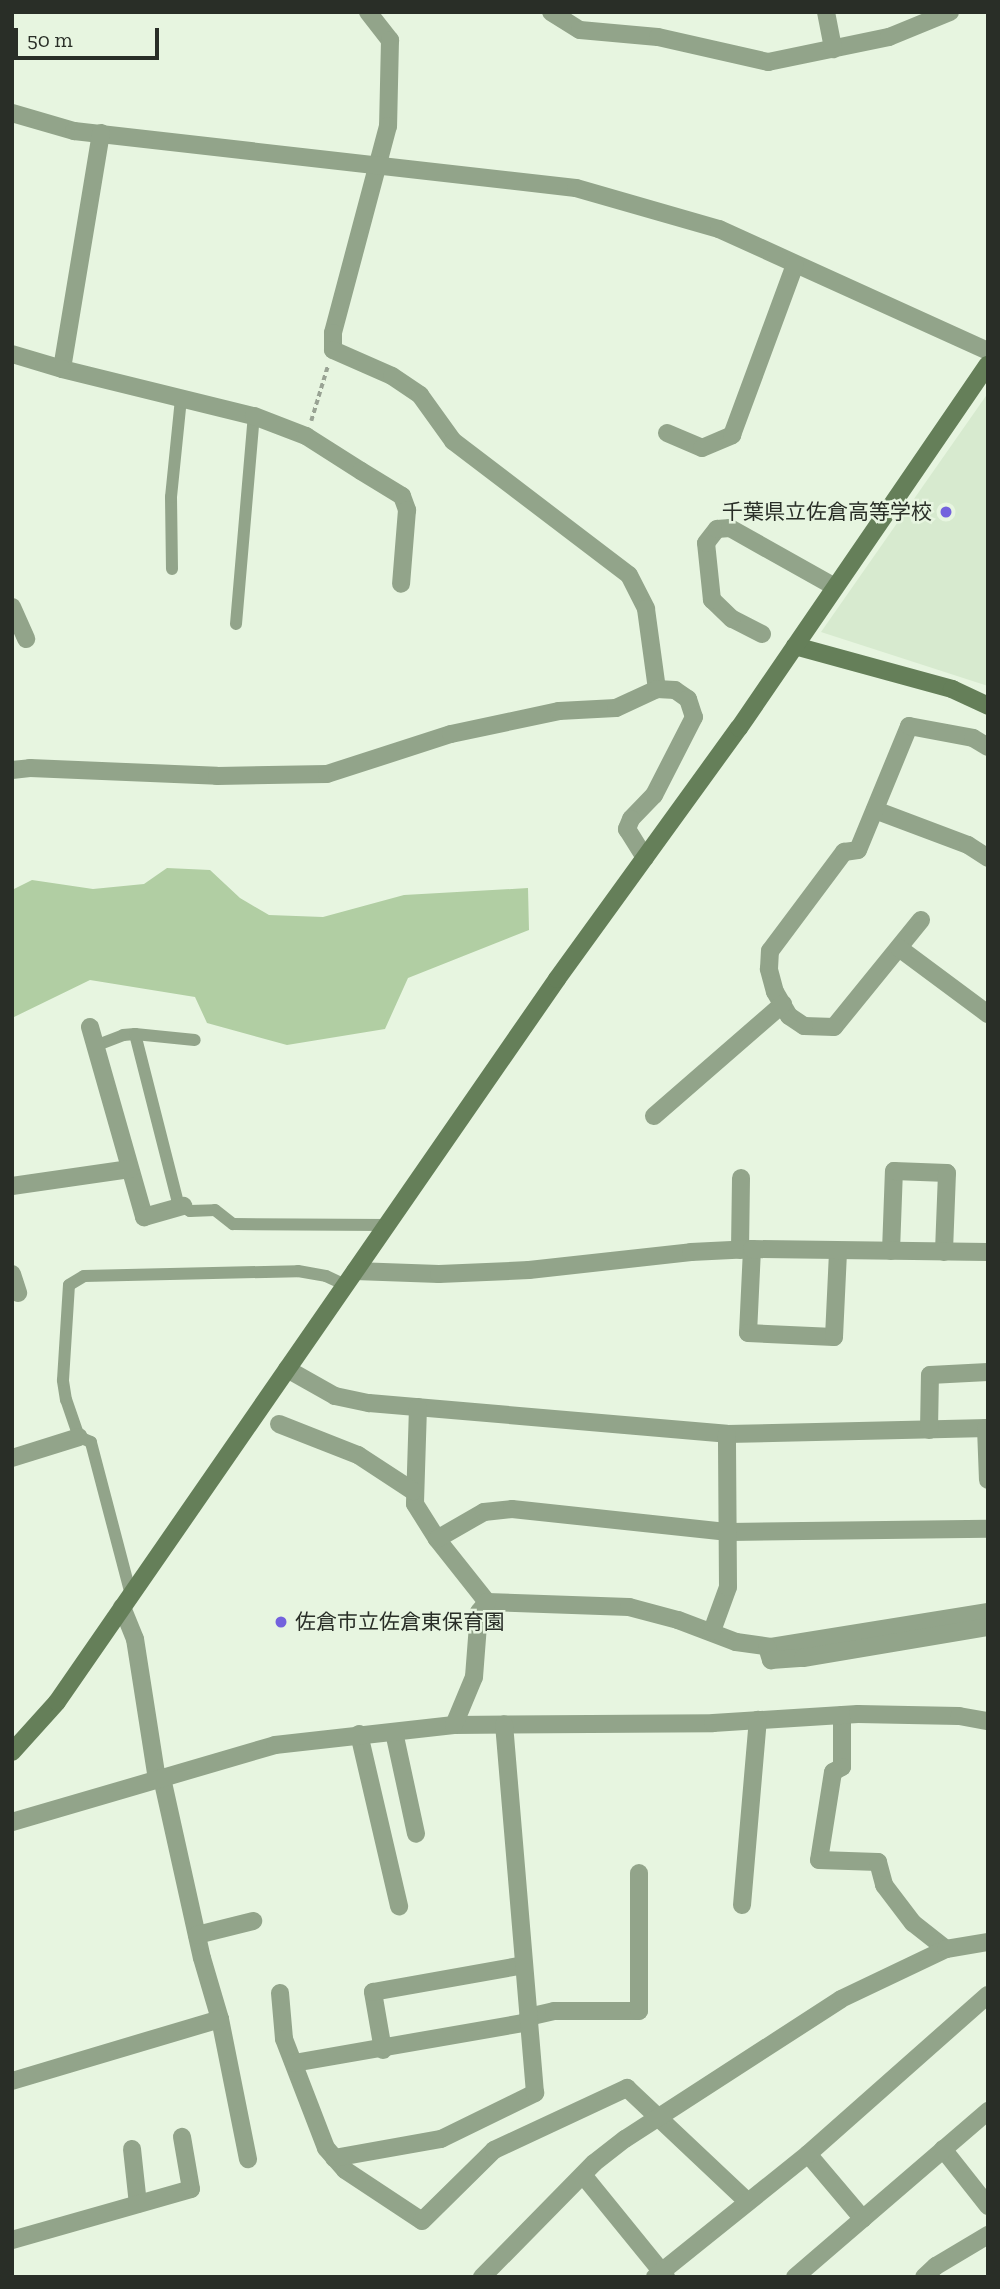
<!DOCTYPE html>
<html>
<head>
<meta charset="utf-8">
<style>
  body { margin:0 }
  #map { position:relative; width:1000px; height:2289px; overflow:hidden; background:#e7f5e0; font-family:"Zilla Slab","Noto Sans JP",serif }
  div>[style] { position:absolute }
  .built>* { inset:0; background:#d7eacf }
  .green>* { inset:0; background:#b1cea3 }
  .path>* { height:3.5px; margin-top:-1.75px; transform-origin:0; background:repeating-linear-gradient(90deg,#99a394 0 5px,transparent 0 8.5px) }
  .lane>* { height:12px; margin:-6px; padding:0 6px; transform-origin:6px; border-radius:6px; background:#92a48a }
  .street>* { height:18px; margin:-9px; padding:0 9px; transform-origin:9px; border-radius:9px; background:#92a48a }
  .secondary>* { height:18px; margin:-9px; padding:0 9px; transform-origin:9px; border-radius:9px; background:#657f59 }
  .dots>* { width:19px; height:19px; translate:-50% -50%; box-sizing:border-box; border:4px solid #e7f5e0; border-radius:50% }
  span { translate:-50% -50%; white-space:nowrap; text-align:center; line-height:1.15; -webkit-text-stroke:5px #e7f5e0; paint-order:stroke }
  .poi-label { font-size:21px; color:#292e27 }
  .right { translate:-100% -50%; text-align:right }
  .left { translate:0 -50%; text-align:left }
  .frame { position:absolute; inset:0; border:14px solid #292e27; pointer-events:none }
  .scale { position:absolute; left:14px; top:28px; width:145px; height:32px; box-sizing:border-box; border:4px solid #292e27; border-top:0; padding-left:9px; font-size:21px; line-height:24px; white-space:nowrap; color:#292e27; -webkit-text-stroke:5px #e7f5e0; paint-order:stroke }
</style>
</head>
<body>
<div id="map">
  <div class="built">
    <i style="clip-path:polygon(988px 393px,988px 686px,821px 632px)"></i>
  </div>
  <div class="green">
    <i style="clip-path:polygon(167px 868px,210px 870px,240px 898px,269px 915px,323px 917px,404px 895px,528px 888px,529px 930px,408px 978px,385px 1029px,287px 1045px,207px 1023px,195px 997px,90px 980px,12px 1018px,12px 890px,32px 880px,93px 889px,144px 884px)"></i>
  </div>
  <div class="path">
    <i style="left:311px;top:421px;width:59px;rotate:-73.1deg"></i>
  </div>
  <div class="lane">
    <i style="left:172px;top:569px;width:72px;rotate:-90.8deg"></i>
    <i style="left:171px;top:497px;width:99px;rotate:-84.2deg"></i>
    <i style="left:236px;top:624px;width:209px;rotate:-85.1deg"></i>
    <i style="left:135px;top:1034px;width:174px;rotate:75.7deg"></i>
    <i style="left:178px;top:1203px;width:14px;rotate:34deg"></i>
    <i style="left:190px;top:1211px;width:25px;rotate:-2deg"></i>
    <i style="left:215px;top:1210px;width:23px;rotate:38deg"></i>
    <i style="left:233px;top:1224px;width:154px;rotate:0.4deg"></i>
    <i style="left:95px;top:1046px;width:30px;rotate:-21deg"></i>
    <i style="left:123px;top:1035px;width:12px;rotate:-5deg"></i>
    <i style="left:135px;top:1034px;width:60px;rotate:5.7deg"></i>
    <i style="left:131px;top:1595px;width:158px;rotate:-104.7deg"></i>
    <i style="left:91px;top:1442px;width:13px;rotate:-157deg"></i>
    <i style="left:79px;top:1437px;width:39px;rotate:-109deg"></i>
    <i style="left:66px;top:1400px;width:20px;rotate:-99deg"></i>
    <i style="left:63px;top:1380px;width:95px;rotate:-86.4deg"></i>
    <i style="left:69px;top:1285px;width:17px;rotate:-31deg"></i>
    <i style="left:84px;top:1276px;width:214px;rotate:-1.3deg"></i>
    <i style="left:298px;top:1271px;width:28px;rotate:10deg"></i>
    <i style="left:326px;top:1276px;width:21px;rotate:25deg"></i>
  </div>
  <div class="street">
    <i style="left:368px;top:12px;width:36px;rotate:52deg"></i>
    <i style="left:390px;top:40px;width:86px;rotate:91.3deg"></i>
    <i style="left:388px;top:126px;width:214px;rotate:104.9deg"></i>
    <i style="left:333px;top:333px;width:17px;rotate:90deg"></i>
    <i style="left:333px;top:350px;width:64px;rotate:23.8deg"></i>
    <i style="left:392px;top:376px;width:34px;rotate:34deg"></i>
    <i style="left:420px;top:395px;width:57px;rotate:54.3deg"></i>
    <i style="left:453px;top:441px;width:221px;rotate:37.3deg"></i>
    <i style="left:629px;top:575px;width:38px;rotate:63deg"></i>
    <i style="left:646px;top:609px;width:81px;rotate:82.2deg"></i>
    <i style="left:551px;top:12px;width:34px;rotate:32deg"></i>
    <i style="left:580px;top:30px;width:78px;rotate:5.1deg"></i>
    <i style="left:658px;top:37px;width:113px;rotate:12.8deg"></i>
    <i style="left:768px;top:62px;width:124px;rotate:-11.7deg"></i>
    <i style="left:889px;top:37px;width:66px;rotate:-22.3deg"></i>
    <i style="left:826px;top:12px;width:38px;rotate:79deg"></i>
    <i style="left:12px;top:113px;width:65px;rotate:16.2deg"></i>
    <i style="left:74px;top:131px;width:505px;rotate:6.48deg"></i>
    <i style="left:576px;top:188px;width:149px;rotate:16deg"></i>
    <i style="left:719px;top:229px;width:295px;rotate:24.4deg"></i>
    <i style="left:101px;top:133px;width:239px;rotate:99.4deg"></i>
    <i style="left:62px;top:369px;width:198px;rotate:13.8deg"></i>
    <i style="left:254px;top:416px;width:56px;rotate:21deg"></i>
    <i style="left:306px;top:436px;width:65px;rotate:32.5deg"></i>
    <i style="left:361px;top:471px;width:48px;rotate:31.4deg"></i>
    <i style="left:402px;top:496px;width:15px;rotate:70deg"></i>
    <i style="left:407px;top:510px;width:74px;rotate:94.6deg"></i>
    <i style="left:12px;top:354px;width:52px;rotate:16.7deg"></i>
    <i style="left:667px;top:433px;width:38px;rotate:23deg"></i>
    <i style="left:702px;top:448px;width:33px;rotate:-23deg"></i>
    <i style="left:732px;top:435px;width:181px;rotate:-69.7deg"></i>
    <i style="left:12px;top:607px;width:35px;rotate:66deg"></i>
    <i style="left:762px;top:634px;width:34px;rotate:-153deg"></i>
    <i style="left:732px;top:619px;width:28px;rotate:-136deg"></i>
    <i style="left:712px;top:600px;width:57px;rotate:-96deg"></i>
    <i style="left:706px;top:543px;width:18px;rotate:-52deg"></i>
    <i style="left:717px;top:529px;width:13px;rotate:-4deg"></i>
    <i style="left:730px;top:528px;width:120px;rotate:29.3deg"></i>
    <i style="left:12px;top:770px;width:18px;rotate:-6deg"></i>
    <i style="left:30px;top:768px;width:187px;rotate:2.4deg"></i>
    <i style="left:217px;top:776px;width:110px;rotate:-1deg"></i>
    <i style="left:327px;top:774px;width:130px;rotate:-17.9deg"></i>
    <i style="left:451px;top:734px;width:110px;rotate:-12deg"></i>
    <i style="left:559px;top:711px;width:57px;rotate:-3deg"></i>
    <i style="left:616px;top:708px;width:45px;rotate:-24.9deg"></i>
    <i style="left:657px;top:689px;width:18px;rotate:3deg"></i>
    <i style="left:675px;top:690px;width:16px;rotate:35deg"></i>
    <i style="left:688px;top:699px;width:19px;rotate:72deg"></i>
    <i style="left:694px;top:717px;width:88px;rotate:117.1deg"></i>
    <i style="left:654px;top:795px;width:33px;rotate:134deg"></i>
    <i style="left:631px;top:819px;width:11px;rotate:112deg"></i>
    <i style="left:627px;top:829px;width:34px;rotate:58deg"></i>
    <i style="left:875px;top:810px;width:99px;rotate:20.6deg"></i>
    <i style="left:968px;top:845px;width:24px;rotate:33deg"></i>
    <i style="left:921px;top:920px;width:138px;rotate:129.1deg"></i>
    <i style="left:834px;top:1027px;width:30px;rotate:-178deg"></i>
    <i style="left:804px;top:1026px;width:18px;rotate:-146deg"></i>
    <i style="left:789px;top:1016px;width:28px;rotate:-120deg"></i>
    <i style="left:775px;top:992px;width:24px;rotate:-105deg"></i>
    <i style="left:769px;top:969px;width:18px;rotate:-87deg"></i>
    <i style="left:770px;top:951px;width:124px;rotate:-53.2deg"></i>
    <i style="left:844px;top:852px;width:14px;rotate:-8deg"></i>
    <i style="left:858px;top:850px;width:134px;rotate:-67.6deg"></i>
    <i style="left:909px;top:726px;width:65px;rotate:10.6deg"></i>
    <i style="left:973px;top:738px;width:17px;rotate:31deg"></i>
    <i style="left:899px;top:948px;width:111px;rotate:36.6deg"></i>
    <i style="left:90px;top:1027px;width:198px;rotate:74.1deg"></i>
    <i style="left:144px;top:1217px;width:41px;rotate:-15.8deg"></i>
    <i style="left:654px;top:1116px;width:171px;rotate:-41deg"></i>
    <i style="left:12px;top:1186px;width:119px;rotate:-8.2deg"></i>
    <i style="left:752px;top:1249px;width:84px;rotate:92.7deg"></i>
    <i style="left:748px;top:1333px;width:86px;rotate:2.7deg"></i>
    <i style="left:834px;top:1337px;width:86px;rotate:-87.3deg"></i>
    <i style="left:740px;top:1250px;width:72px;rotate:-89.2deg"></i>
    <i style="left:891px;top:1251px;width:80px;rotate:-87.9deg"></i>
    <i style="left:894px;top:1171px;width:53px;rotate:2.2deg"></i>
    <i style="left:947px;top:1173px;width:79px;rotate:92.2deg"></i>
    <i style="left:355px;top:1271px;width:84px;rotate:2deg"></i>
    <i style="left:439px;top:1274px;width:90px;rotate:-2.5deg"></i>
    <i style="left:529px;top:1270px;width:163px;rotate:-6.3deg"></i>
    <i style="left:691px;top:1252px;width:61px;rotate:-2.8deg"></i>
    <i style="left:752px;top:1249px;width:236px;rotate:0.7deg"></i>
    <i style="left:12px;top:1274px;width:20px;rotate:72deg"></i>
    <i style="left:287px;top:1369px;width:55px;rotate:29.4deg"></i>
    <i style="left:335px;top:1396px;width:35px;rotate:12deg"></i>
    <i style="left:369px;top:1403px;width:359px;rotate:4.9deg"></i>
    <i style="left:727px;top:1434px;width:261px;rotate:-1.3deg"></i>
    <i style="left:418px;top:1407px;width:97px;rotate:91.8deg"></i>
    <i style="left:415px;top:1504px;width:41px;rotate:57.8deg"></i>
    <i style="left:437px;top:1539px;width:80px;rotate:51.6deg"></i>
    <i style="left:487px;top:1602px;width:142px;rotate:2deg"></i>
    <i style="left:629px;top:1607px;width:51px;rotate:14.9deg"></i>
    <i style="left:678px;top:1620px;width:62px;rotate:20.8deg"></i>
    <i style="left:736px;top:1642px;width:35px;rotate:8deg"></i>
    <i style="left:771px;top:1647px;width:220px;rotate:-9.2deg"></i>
    <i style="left:279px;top:1424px;width:85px;rotate:21.4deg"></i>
    <i style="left:358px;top:1455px;width:66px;rotate:33.2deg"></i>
    <i style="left:986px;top:1428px;width:52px;rotate:87.8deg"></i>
    <i style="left:929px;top:1430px;width:55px;rotate:-89deg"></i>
    <i style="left:930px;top:1375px;width:58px;rotate:-3deg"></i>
    <i style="left:12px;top:1458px;width:70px;rotate:-17.4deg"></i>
    <i style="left:437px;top:1539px;width:54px;rotate:-29.9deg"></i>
    <i style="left:484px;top:1512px;width:28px;rotate:-6deg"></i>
    <i style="left:512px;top:1509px;width:218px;rotate:6.1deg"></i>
    <i style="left:729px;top:1532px;width:259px;rotate:-0.7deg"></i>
    <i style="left:122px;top:1607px;width:35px;rotate:68deg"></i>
    <i style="left:135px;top:1639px;width:142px;rotate:81.1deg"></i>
    <i style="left:712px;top:1631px;width:47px;rotate:-70deg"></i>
    <i style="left:728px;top:1587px;width:153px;rotate:-90.4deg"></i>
    <i style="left:767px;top:1647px;width:14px;rotate:73deg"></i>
    <i style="left:771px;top:1660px;width:32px;rotate:-4deg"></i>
    <i style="left:803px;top:1658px;width:188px;rotate:-9.5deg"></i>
    <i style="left:842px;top:1715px;width:52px;rotate:90deg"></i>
    <i style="left:842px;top:1767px;width:10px;rotate:151deg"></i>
    <i style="left:833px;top:1772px;width:89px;rotate:99deg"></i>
    <i style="left:819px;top:1860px;width:59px;rotate:1.9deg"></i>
    <i style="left:878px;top:1862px;width:24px;rotate:75deg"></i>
    <i style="left:884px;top:1885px;width:48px;rotate:52.7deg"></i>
    <i style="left:913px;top:1923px;width:42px;rotate:38.2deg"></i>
    <i style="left:454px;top:1725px;width:259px;rotate:-0.4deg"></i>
    <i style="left:713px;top:1723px;width:145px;rotate:-3.6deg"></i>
    <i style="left:858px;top:1714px;width:101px;rotate:1.1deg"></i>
    <i style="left:959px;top:1716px;width:29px;rotate:10deg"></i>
    <i style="left:394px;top:1732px;width:104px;rotate:77.8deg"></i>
    <i style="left:359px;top:1734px;width:177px;rotate:76.9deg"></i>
    <i style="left:162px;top:1778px;width:184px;rotate:77.5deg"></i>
    <i style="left:202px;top:1958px;width:64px;rotate:73.6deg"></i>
    <i style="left:220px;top:2019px;width:143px;rotate:78.7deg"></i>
    <i style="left:12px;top:1822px;width:274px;rotate:-16.3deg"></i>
    <i style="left:275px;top:1745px;width:180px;rotate:-6.4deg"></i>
    <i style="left:454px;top:1725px;width:52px;rotate:-67.4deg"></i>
    <i style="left:474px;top:1677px;width:65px;rotate:-85.6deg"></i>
    <i style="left:479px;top:1612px;width:13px;rotate:-51deg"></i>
    <i style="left:742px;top:1905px;width:186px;rotate:-85.1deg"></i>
    <i style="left:197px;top:1935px;width:58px;rotate:-14deg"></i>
    <i style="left:280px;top:1993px;width:46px;rotate:85deg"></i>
    <i style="left:284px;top:2039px;width:117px;rotate:68.9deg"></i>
    <i style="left:326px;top:2148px;width:29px;rotate:49deg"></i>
    <i style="left:345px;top:2170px;width:92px;rotate:33.5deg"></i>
    <i style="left:422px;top:2221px;width:101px;rotate:-44.6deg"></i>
    <i style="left:494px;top:2150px;width:147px;rotate:-25deg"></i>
    <i style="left:627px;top:2088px;width:166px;rotate:43.3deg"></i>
    <i style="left:528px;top:2017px;width:27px;rotate:-13deg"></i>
    <i style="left:554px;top:2011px;width:85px"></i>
    <i style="left:639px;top:2011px;width:138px;rotate:-90deg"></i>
    <i style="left:383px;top:2050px;width:59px;rotate:-99.8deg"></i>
    <i style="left:373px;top:1992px;width:153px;rotate:-10.1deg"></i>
    <i style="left:294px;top:2063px;width:239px;rotate:-9.9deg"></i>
    <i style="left:12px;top:2081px;width:217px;rotate:-16.6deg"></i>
    <i style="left:132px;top:2149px;width:55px;rotate:83.8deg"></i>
    <i style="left:943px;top:2149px;width:73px;rotate:51.7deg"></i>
    <i style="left:808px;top:2154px;width:85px;rotate:49.8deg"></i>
    <i style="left:334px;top:2158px;width:109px;rotate:-10.1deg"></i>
    <i style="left:441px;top:2139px;width:105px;rotate:-26.1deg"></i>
    <i style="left:535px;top:2093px;width:370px;rotate:-94.8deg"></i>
    <i style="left:583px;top:2175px;width:132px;rotate:50.9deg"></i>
    <i style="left:12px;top:2240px;width:186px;rotate:-15.9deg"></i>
    <i style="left:191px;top:2189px;width:53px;rotate:-99.8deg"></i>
    <i style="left:482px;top:2277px;width:160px;rotate:-45.5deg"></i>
    <i style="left:594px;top:2163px;width:39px;rotate:-38deg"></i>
    <i style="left:625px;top:2139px;width:257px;rotate:-32.9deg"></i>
    <i style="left:841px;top:1999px;width:116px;rotate:-25.5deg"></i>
    <i style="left:946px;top:1949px;width:43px;rotate:-9.5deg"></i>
    <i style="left:655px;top:2277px;width:196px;rotate:-38.8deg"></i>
    <i style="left:808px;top:2154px;width:240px;rotate:-41.5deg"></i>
    <i style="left:795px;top:2277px;width:255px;rotate:-40.7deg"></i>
    <i style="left:924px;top:2277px;width:16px;rotate:-43deg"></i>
    <i style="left:936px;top:2266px;width:61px;rotate:-30.8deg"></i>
  </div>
  <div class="secondary">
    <i style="left:795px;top:646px;width:163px;rotate:15.3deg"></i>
    <i style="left:952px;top:689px;width:40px;rotate:25deg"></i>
    <i style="left:12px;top:1752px;width:67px;rotate:-48deg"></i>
    <i style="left:57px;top:1702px;width:879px;rotate:-55.33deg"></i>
    <i style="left:557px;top:979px;width:310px;rotate:-54.1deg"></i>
    <i style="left:739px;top:728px;width:440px;rotate:-55.6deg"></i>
  </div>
  <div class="dots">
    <i style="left:946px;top:512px;background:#7362dd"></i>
    <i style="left:281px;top:1622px;background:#7362dd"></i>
  </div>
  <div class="poi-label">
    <span class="right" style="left:932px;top:512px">千葉県立佐倉高等学校</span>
    <span class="left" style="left:295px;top:1622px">佐倉市立佐倉東保育園</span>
  </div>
  <div class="frame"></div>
  <div class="scale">50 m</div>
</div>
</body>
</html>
